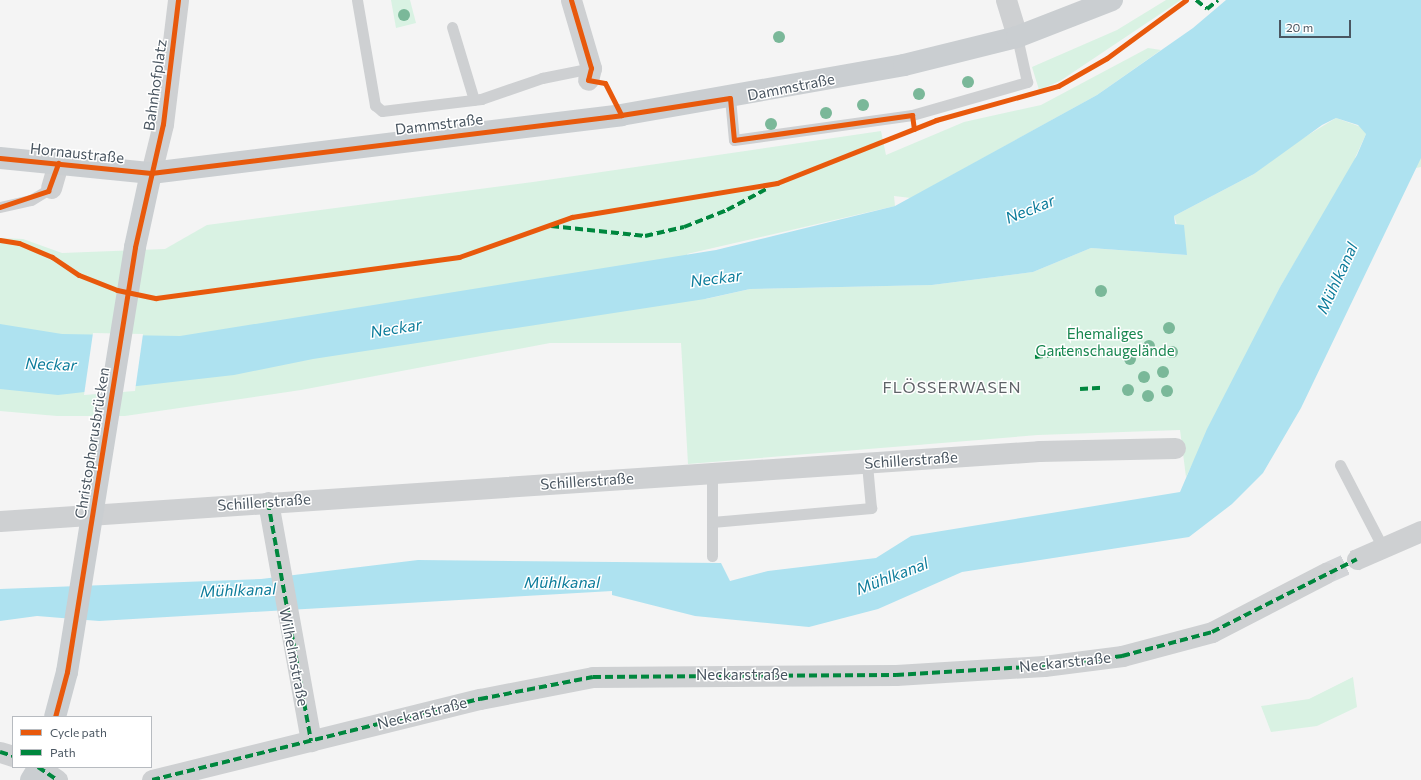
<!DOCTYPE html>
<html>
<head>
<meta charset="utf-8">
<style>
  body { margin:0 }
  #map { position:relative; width:1421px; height:780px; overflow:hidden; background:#f4f4f4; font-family:Commissioner,sans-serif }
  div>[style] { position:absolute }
  .green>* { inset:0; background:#d9f2e3 }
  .water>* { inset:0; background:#aee2f0 }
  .pier>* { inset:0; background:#f4f4f4 }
  .minor-tunnel>* { height:21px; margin-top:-10.5px; transform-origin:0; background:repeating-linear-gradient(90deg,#d2d4d7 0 21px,transparent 0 31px) }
  .service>* { height:11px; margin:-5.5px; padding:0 5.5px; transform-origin:5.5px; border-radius:5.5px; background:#ced0d2 }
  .minor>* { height:21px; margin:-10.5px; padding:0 10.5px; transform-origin:10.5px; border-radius:10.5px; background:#ced0d2 }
  .primary>* { height:22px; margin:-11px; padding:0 11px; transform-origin:11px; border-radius:11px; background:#caced1 }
  .quiet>* { height:4px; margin-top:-2px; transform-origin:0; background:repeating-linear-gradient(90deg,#00873e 0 8px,transparent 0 12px) }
  .cycleway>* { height:5px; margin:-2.5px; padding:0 2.5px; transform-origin:2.5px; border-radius:2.5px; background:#e8590c }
  .trees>* { width:12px; height:12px; margin:-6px; border-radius:50%; background:#7ab899 }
  span { translate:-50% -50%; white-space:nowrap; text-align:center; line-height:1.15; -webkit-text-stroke:3px #fff; paint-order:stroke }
  .street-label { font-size:15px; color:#4a5661 }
  .park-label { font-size:15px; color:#17864f }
  .water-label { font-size:16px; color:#0c7c9b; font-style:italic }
  .neighbourhood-label { font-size:16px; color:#5f6368; letter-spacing:1px }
  .legend { position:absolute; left:12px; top:716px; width:140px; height:52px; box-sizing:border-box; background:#fff; border:1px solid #b7bbc0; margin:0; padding:5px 7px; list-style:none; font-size:12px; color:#4a5661 }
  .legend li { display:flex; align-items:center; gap:8px; height:20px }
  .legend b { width:20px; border:1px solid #b7bbc0 }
  .scale { position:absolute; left:1279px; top:20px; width:72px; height:18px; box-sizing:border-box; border:2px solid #4a5661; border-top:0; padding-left:5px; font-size:12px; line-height:14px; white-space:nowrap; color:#4a5661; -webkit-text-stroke:3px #fff; paint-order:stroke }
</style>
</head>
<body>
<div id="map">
  <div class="green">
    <i style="clip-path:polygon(391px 0,410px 0,416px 23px,396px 28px)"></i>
    <i style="clip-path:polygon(1166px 0,1181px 0,1060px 81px,1039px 90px,1032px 67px,1117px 30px)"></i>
    <i style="clip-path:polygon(1148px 48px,1161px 50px,1097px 95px,911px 198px,894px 196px,895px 206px,687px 254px,706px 299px,750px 289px,932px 285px,1033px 272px,1091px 248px,1187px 255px,1174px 216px,1254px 174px,1280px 152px,1336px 118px,1364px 128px,1366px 134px,1355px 158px,1421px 154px,1421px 167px,1343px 182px,1280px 287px,1186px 477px,1180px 430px,1038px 435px,688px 464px,681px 343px,550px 343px,301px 390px,125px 416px,57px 416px,0 411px,0 238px,23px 239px,62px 253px,165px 249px,207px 225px,533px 182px,881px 131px,886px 155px,964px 122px,1041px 105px)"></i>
    <i style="clip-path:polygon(1353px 677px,1357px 707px,1317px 726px,1271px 732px,1261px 706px,1309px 699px)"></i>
  </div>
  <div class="water">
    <i style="clip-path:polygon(1226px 0,1421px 0,1421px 158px,1301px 408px,1263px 473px,1232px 504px,1189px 537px,962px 572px,878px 609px,809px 627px,695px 616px,612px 595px,612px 591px,99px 621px,37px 616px,0 621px,0 589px,261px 579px,418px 560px,721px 563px,730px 581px,768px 571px,876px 558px,911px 536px,1180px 492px,1207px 429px,1280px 287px,1357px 155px,1366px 134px,1358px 125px,1336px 118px,1322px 125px,1254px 174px,1174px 216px,1175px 224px,1184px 225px,1187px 255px,1091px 248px,1033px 272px,932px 285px,750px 289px,705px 299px,313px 359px,234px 375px,58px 395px,0 389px,0 324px,62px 334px,180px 336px,716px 250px,895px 206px,1097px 95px,1193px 28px)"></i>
  </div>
  <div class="pier">
    <i style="clip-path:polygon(93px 333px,143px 334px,135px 391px,84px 395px)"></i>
  </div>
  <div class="minor-tunnel">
    <i style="left:1326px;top:573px;width:34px;rotate:-24deg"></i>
  </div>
  <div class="service">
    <i style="left:357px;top:0;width:107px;rotate:80.3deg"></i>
    <i style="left:375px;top:105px;width:9px;rotate:41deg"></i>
    <i style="left:382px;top:111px;width:100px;rotate:-6.9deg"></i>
    <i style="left:481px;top:99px;width:65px;rotate:-19deg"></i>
    <i style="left:542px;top:78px;width:50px;rotate:-11.5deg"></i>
    <i style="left:452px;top:27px;width:76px;rotate:73.2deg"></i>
    <i style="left:730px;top:98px;width:42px;rotate:84.6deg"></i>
    <i style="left:734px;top:140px;width:180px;rotate:-8deg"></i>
    <i style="left:912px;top:115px;width:120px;rotate:-16deg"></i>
    <i style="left:1027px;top:82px;width:46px;rotate:-102.5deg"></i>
    <i style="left:0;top:207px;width:32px;rotate:-13deg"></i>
    <i style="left:31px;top:200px;width:23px;rotate:-31deg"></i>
    <i style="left:1340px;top:465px;width:93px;rotate:62.6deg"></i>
    <i style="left:712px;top:474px;width:82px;rotate:90deg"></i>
    <i style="left:712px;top:522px;width:160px;rotate:-5deg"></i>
    <i style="left:871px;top:508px;width:44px;rotate:-95.2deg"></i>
  </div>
  <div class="minor">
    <i style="left:571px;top:0;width:71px;rotate:73.6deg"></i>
    <i style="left:591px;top:68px;width:12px;rotate:104deg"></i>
    <i style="left:1006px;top:0;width:39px;rotate:73deg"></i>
    <i style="left:151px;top:173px;width:50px;rotate:-76.2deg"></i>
    <i style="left:163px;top:124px;width:125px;rotate:-83.1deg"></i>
    <i style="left:51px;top:188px;width:26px;rotate:-74deg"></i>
    <i style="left:268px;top:502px;width:243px;rotate:79.8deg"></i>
    <i style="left:0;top:521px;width:1041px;rotate:-3.85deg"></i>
    <i style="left:1039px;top:451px;width:136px;rotate:-1.3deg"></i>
    <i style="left:1357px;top:559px;width:70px;rotate:-23.6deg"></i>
    <i style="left:0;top:752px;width:14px;rotate:17deg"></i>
    <i style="left:38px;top:767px;width:23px;rotate:34deg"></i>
    <i style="left:152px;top:780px;width:338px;rotate:-13.9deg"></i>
    <i style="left:480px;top:699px;width:115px;rotate:-11deg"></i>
    <i style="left:593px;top:677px;width:303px;rotate:-0.4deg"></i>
    <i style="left:896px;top:675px;width:148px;rotate:-3.5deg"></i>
    <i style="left:1044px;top:666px;width:79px;rotate:-7.3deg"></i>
    <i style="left:1122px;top:656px;width:93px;rotate:-14.9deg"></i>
    <i style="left:1212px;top:632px;width:128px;rotate:-27.4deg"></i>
  </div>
  <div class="primary">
    <i style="left:0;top:158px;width:152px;rotate:5.7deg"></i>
    <i style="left:151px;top:173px;width:474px;rotate:-7deg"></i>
    <i style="left:621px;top:115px;width:287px;rotate:-10deg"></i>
    <i style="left:904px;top:65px;width:116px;rotate:-13.9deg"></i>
    <i style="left:1017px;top:37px;width:102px;rotate:-21.3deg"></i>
    <i style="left:55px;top:717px;width:47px;rotate:-75.1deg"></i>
    <i style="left:67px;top:672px;width:430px;rotate:-80.9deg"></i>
    <i style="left:135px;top:247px;width:76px;rotate:-77.8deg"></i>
    <i style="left:31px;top:780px;width:15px;rotate:-58deg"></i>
  </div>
  <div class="quiet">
    <i style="left:1196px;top:0;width:14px;rotate:39deg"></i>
    <i style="left:1207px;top:9px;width:14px;rotate:-39deg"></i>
    <i style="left:551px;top:226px;width:95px;rotate:6.1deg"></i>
    <i style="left:645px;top:236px;width:40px;rotate:-13deg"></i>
    <i style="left:684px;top:227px;width:46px;rotate:-21.6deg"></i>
    <i style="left:727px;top:210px;width:47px;rotate:-28.2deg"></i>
    <i style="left:1035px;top:357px;width:65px;rotate:-7deg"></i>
    <i style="left:1080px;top:389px;width:22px;rotate:-3deg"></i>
    <i style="left:268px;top:502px;width:243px;rotate:79.8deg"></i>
    <i style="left:0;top:752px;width:14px;rotate:17deg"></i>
    <i style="left:38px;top:767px;width:23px;rotate:34deg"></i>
    <i style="left:152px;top:780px;width:338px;rotate:-13.9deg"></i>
    <i style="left:480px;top:699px;width:115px;rotate:-11deg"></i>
    <i style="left:593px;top:677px;width:303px;rotate:-0.4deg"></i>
    <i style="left:896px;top:675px;width:148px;rotate:-3.5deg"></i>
    <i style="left:1044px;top:666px;width:79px;rotate:-7.3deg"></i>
    <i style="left:1122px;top:656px;width:93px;rotate:-14.9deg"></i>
    <i style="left:1212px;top:632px;width:162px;rotate:-26.7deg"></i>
  </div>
  <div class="cycleway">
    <i style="left:571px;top:0;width:71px;rotate:73.6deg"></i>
    <i style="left:591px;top:68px;width:12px;rotate:104deg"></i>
    <i style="left:588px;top:80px;width:17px;rotate:10deg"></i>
    <i style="left:605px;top:83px;width:36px;rotate:63deg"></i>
    <i style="left:0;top:158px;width:152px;rotate:5.7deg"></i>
    <i style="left:151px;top:173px;width:474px;rotate:-7deg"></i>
    <i style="left:621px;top:115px;width:110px;rotate:-8.9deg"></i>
    <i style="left:730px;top:98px;width:42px;rotate:84.6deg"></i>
    <i style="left:734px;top:140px;width:180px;rotate:-8deg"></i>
    <i style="left:912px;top:115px;width:14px;rotate:82deg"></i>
    <i style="left:0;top:207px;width:51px;rotate:-18.4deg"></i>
    <i style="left:48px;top:191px;width:30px;rotate:-70deg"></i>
    <i style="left:0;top:240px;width:19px;rotate:9deg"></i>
    <i style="left:19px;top:243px;width:36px;rotate:23deg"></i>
    <i style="left:52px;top:257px;width:32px;rotate:34deg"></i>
    <i style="left:79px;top:275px;width:41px;rotate:21.5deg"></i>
    <i style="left:117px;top:290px;width:40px;rotate:12deg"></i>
    <i style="left:156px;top:298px;width:306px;rotate:-7.7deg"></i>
    <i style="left:459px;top:257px;width:120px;rotate:-19.5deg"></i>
    <i style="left:572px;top:217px;width:208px;rotate:-9.4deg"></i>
    <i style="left:777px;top:183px;width:171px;rotate:-21.6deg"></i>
    <i style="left:936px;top:120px;width:127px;rotate:-15.6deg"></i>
    <i style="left:1058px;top:86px;width:56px;rotate:-29.7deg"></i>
    <i style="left:1107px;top:58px;width:98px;rotate:-36.3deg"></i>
    <i style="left:55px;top:717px;width:47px;rotate:-75.1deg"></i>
    <i style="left:67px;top:672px;width:430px;rotate:-80.9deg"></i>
    <i style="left:135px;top:247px;width:126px;rotate:-77.2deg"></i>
    <i style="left:163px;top:124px;width:125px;rotate:-83.1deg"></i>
  </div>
  <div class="trees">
    <i style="left:404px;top:15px"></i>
    <i style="left:779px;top:37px"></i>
    <i style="left:968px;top:82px"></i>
    <i style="left:919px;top:94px"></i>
    <i style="left:863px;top:105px"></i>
    <i style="left:826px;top:113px"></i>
    <i style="left:771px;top:124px"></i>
    <i style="left:1101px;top:291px"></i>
    <i style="left:1169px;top:328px"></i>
    <i style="left:1149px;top:346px"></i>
    <i style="left:1172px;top:352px"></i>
    <i style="left:1130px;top:359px"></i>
    <i style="left:1163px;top:372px"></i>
    <i style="left:1144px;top:377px"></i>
    <i style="left:1128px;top:390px"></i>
    <i style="left:1167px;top:391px"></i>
    <i style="left:1148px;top:396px"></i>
  </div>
  <div class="street-label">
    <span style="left:155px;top:85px;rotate:-82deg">Bahnhofplatz</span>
    <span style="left:791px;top:87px;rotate:-11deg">Dammstraße</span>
    <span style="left:439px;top:124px;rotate:-7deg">Dammstraße</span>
    <span style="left:77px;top:153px;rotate:6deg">Hornaustraße</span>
    <span style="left:92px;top:443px;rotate:-81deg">Christophorusbrücken</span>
    <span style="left:911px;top:460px;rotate:-4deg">Schillerstraße</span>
    <span style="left:587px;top:481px;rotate:-4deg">Schillerstraße</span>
    <span style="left:264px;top:502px;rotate:-4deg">Schillerstraße</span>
    <span style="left:294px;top:657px;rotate:79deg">Wilhelmstraße</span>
    <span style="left:1065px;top:662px;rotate:-6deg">Neckarstraße</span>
    <span style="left:742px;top:675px">Neckarstraße</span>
    <span style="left:422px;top:713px;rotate:-14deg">Neckarstraße</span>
  </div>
  <div class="park-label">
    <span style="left:1105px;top:342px">Ehemaliges<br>Gartenschaugelände</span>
  </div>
  <div class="water-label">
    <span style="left:1030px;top:209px;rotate:-22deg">Neckar</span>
    <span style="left:716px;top:278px;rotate:-7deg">Neckar</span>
    <span style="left:1337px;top:278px;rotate:-65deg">Mühlkanal</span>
    <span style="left:396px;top:328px;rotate:-9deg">Neckar</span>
    <span style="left:51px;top:364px;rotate:2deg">Neckar</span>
    <span style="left:892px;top:576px;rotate:-21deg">Mühlkanal</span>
    <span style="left:562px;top:582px">Mühlkanal</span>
    <span style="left:238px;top:590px;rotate:-2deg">Mühlkanal</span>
  </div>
  <div class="neighbourhood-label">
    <span style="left:952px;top:387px">FLÖSSERWASEN</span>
  </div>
  <ul class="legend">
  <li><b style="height:5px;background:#e8590c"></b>Cycle path</li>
  <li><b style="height:5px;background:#00873e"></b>Path</li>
  </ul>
  <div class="scale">20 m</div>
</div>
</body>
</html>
